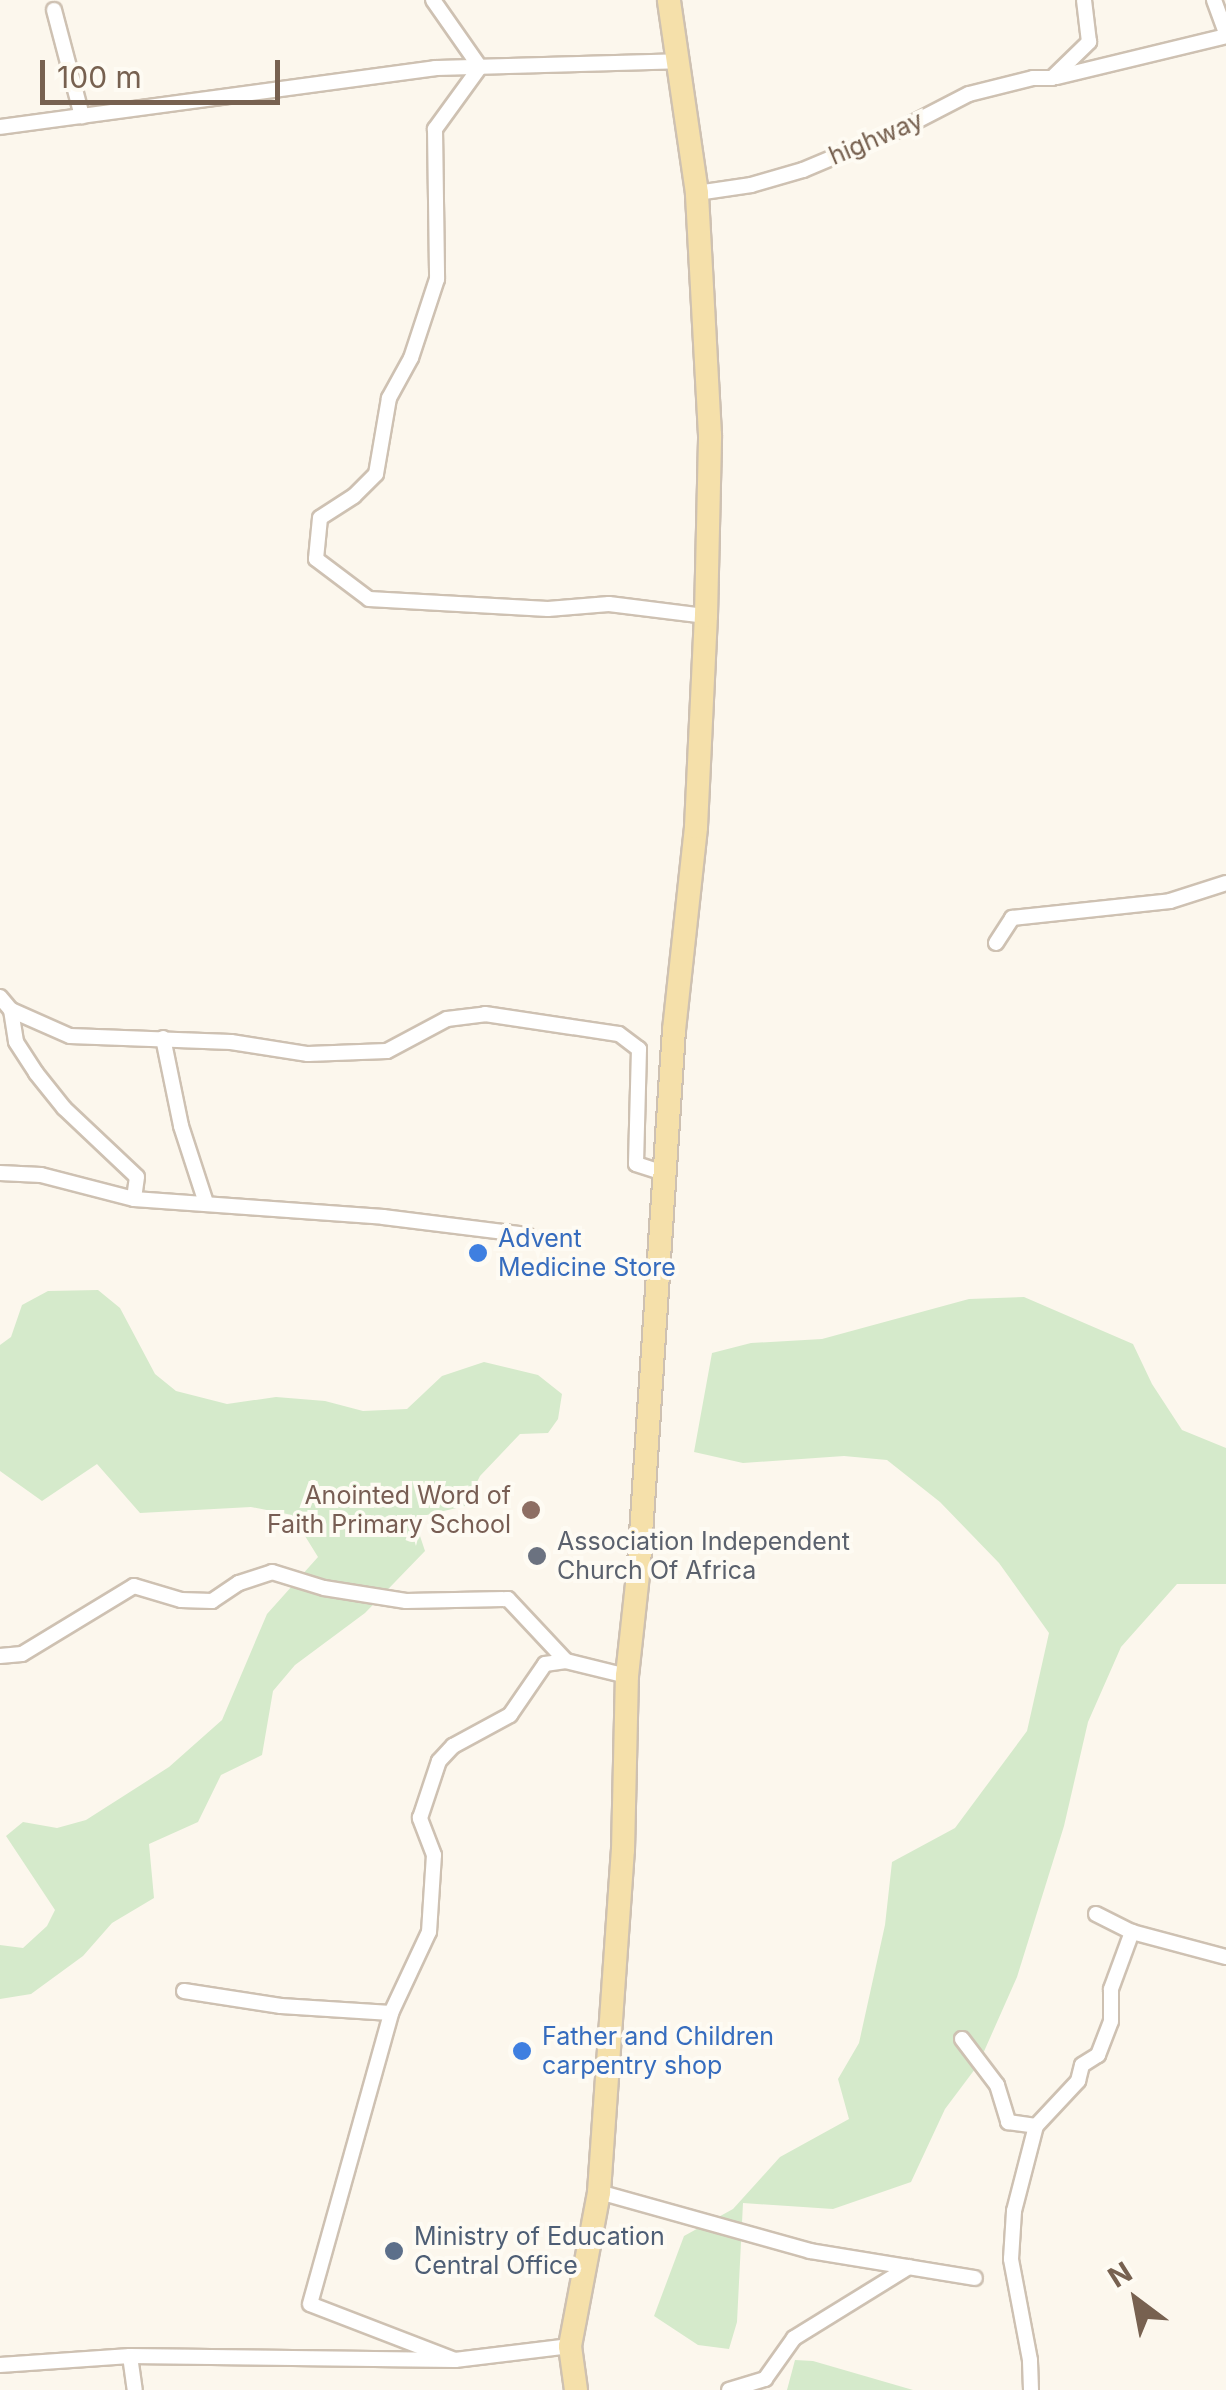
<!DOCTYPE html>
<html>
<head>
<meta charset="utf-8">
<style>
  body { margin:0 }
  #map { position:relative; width:1226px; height:2390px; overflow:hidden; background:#fcf7ed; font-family:Inter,sans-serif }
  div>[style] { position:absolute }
  .green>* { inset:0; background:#d5eacb }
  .roads { filter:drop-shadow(2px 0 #cec1b2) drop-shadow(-2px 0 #cec1b2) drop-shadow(0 2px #cec1b2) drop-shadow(0 -2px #cec1b2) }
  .street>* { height:14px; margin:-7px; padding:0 7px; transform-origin:7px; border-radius:7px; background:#fff }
  .primary>* { height:22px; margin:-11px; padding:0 11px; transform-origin:11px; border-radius:11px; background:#f5e0aa }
  .dots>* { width:28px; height:28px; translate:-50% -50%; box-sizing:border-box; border:5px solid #fefbf3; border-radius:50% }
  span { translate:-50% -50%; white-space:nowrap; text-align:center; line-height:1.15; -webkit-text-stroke:8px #fefbf3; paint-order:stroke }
  .street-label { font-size:25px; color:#776150 }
  .shop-label { font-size:25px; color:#366cbe }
  .left { translate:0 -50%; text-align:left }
  .education-label { font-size:25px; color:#785e54 }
  .right { translate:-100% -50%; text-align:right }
  .worship-label { font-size:25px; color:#5b616d }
  .service-label { font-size:25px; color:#4e5e75 }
  .north { position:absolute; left:1086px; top:2250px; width:100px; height:100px; -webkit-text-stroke:8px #fefbf3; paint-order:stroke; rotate:328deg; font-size:28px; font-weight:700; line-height:40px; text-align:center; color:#776150 }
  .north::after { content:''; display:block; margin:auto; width:35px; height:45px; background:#776150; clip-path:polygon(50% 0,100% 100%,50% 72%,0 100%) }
  .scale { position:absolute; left:40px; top:60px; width:240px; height:45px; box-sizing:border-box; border:5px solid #776150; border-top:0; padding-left:12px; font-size:30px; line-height:35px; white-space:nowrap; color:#776150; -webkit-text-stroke:8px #fefbf3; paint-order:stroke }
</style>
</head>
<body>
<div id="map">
  <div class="green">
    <i style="clip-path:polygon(98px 1290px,120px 1308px,155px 1374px,176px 1391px,227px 1404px,276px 1397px,325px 1401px,363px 1411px,407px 1409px,442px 1376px,484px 1362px,538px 1375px,562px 1394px,558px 1419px,548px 1433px,520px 1434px,480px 1476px,465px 1506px,414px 1518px,425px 1551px,365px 1613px,295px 1665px,273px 1691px,262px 1755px,221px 1775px,198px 1822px,149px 1844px,154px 1898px,112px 1923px,83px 1956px,31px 1994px,0 1999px,0 1945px,23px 1948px,47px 1926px,55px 1910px,6px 1836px,23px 1822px,57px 1828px,86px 1820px,169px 1767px,222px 1720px,267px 1614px,318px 1557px,292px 1515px,251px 1507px,140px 1513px,97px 1464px,42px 1501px,0 1471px,0 1345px,11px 1337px,22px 1305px,48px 1291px)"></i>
    <i style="clip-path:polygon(1024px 1297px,1133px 1344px,1152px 1384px,1182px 1430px,1226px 1448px,1226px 1584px,1177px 1584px,1121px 1647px,1088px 1722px,1064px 1826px,1017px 1977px,978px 2065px,945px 2109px,911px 2182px,833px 2209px,743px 2203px,737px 2322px,729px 2349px,698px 2345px,654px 2316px,684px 2236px,733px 2209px,780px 2157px,849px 2119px,838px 2079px,859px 2043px,885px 1925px,892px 1862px,955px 1828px,1027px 1731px,1049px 1633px,999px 1563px,940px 1502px,887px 1460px,844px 1456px,743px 1463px,694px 1452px,712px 1353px,751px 1343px,822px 1339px,969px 1299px)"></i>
    <i style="clip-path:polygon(795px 2360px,813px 2361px,913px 2390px,787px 2390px)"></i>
  </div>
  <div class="roads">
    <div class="street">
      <i style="left:433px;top:0;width:82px;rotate:55deg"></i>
      <i style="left:480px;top:67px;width:77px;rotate:126deg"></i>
      <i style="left:435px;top:129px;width:150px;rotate:89.2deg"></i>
      <i style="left:437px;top:279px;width:83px;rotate:108.2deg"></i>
      <i style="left:411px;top:358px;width:46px;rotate:118.8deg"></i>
      <i style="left:389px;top:398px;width:77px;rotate:99.7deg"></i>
      <i style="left:376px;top:474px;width:31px;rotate:135deg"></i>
      <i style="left:354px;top:496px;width:40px;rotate:147.1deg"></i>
      <i style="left:320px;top:518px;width:41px;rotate:95.6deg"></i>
      <i style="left:316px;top:559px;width:66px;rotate:37deg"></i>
      <i style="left:369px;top:599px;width:179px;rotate:3.2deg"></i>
      <i style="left:548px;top:609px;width:61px;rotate:-4.7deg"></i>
      <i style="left:609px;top:604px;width:98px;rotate:7.1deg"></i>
      <i style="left:1214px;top:0;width:35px;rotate:70deg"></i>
      <i style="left:54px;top:10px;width:110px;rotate:75.2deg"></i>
      <i style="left:1057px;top:77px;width:174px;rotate:-13.6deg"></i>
      <i style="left:0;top:127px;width:439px;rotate:-7.7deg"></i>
      <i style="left:435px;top:68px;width:245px;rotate:-1.6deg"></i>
      <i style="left:697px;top:193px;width:55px;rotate:-8.4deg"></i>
      <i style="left:751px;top:185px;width:54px;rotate:-16.1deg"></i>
      <i style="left:803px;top:170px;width:108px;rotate:-22.8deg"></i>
      <i style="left:903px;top:128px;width:74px;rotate:-27.3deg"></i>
      <i style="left:969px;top:94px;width:66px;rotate:-14deg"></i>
      <i style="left:1033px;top:78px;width:19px"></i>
      <i style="left:1052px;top:78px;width:52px;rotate:-44.2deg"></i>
      <i style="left:1089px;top:42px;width:42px;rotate:-96.8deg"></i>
      <i style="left:996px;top:943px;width:30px;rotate:-57deg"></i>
      <i style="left:1012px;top:918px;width:159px;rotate:-6.1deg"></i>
      <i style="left:1170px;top:901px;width:59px;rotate:-17.8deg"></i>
      <i style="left:0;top:997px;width:17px;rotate:50deg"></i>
      <i style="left:11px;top:1010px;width:32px;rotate:81deg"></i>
      <i style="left:16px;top:1042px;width:37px;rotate:57deg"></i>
      <i style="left:36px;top:1073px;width:45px;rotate:51.3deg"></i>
      <i style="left:64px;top:1108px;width:100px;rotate:43.4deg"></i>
      <i style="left:137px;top:1177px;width:22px;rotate:98deg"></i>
      <i style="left:11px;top:1010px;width:64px;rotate:23.8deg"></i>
      <i style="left:70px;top:1036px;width:161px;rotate:2.1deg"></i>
      <i style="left:231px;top:1042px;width:78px;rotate:8.9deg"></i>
      <i style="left:308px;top:1054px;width:79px;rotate:-2.2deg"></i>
      <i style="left:387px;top:1051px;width:68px;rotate:-28.1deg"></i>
      <i style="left:447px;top:1019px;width:38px;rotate:-7deg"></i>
      <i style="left:485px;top:1014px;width:135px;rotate:8.5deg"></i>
      <i style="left:619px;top:1034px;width:25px;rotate:37deg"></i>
      <i style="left:639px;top:1049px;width:115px;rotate:91.5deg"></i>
      <i style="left:636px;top:1164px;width:28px;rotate:18deg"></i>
      <i style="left:163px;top:1038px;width:90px;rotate:78.4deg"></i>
      <i style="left:181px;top:1126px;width:81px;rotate:72deg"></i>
      <i style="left:0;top:1173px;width:41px;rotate:2.8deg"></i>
      <i style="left:41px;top:1175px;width:96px;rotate:14.5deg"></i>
      <i style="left:134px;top:1199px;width:250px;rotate:4.1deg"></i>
      <i style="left:383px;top:1217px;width:145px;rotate:7.1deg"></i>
      <i style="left:0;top:1656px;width:22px;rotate:-5deg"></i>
      <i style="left:22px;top:1654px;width:131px;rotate:-31.3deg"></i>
      <i style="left:134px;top:1586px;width:49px;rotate:16.6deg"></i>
      <i style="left:181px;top:1600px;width:31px;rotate:2deg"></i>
      <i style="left:212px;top:1601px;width:32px;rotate:-34deg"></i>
      <i style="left:239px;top:1583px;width:35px;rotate:-18deg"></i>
      <i style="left:272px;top:1572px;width:54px;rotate:17.1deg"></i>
      <i style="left:324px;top:1588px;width:83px;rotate:9deg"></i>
      <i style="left:406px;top:1601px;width:102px;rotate:-1.1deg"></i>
      <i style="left:508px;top:1599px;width:85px;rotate:46.9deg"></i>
      <i style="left:566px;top:1661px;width:63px;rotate:13.8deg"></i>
      <i style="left:1096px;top:1914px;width:40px;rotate:26.6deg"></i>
      <i style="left:1132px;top:1932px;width:97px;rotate:14.9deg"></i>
      <i style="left:184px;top:1991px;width:98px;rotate:8.8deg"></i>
      <i style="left:281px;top:2006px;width:110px;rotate:3.6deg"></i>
      <i style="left:962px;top:2039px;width:58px;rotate:52.7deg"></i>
      <i style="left:997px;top:2085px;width:39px;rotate:73deg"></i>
      <i style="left:1008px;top:2122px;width:28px;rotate:8deg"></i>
      <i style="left:1036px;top:2126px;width:62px;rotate:-47deg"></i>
      <i style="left:1078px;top:2081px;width:16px;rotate:-76deg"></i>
      <i style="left:1082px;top:2065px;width:19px;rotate:-32deg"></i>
      <i style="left:1098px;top:2055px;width:36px;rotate:-69deg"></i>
      <i style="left:1111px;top:2021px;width:32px;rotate:-90deg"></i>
      <i style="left:1111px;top:1989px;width:61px;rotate:-69.8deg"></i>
      <i style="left:599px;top:2192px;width:219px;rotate:15.6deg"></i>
      <i style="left:810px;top:2251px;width:167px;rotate:9.3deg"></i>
      <i style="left:130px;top:2356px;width:34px;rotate:82deg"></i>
      <i style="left:455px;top:2360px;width:155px;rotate:-158.9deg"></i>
      <i style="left:310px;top:2304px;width:302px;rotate:-74.4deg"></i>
      <i style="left:391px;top:2013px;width:89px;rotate:-64.9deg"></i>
      <i style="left:429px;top:1932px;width:77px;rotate:-86.3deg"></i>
      <i style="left:434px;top:1855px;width:40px;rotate:-111deg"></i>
      <i style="left:420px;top:1818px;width:60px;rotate:-71.6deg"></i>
      <i style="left:439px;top:1761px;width:21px;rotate:-47deg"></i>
      <i style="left:453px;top:1746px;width:65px;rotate:-28.5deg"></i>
      <i style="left:510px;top:1715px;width:62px;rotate:-55.5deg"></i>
      <i style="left:545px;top:1664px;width:21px;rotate:-8deg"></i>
      <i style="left:0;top:2365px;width:130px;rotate:-4deg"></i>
      <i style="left:130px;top:2356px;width:325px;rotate:0.7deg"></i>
      <i style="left:455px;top:2360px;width:116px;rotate:-6.9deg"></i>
      <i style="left:729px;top:2390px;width:38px;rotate:-17deg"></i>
      <i style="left:765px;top:2379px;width:50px;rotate:-54.7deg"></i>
      <i style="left:794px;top:2338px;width:135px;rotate:-31.7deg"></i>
      <i style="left:1031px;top:2390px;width:30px;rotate:-92deg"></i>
      <i style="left:1030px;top:2360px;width:103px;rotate:-100.7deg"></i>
      <i style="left:1011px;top:2259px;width:48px;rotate:-86.4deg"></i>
      <i style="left:1014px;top:2211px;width:88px;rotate:-75.5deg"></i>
    </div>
    <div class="primary">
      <i style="left:576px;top:2390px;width:44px;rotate:-97.8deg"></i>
      <i style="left:570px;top:2346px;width:157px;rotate:-79.3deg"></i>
      <i style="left:599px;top:2192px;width:343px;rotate:-86deg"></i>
      <i style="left:623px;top:1850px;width:174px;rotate:-88.7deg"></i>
      <i style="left:627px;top:1676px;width:112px;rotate:-83.8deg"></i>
      <i style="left:639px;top:1565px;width:536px;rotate:-86.26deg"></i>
      <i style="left:674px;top:1030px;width:204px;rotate:-83.8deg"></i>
      <i style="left:696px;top:827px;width:211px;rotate:-87.3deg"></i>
      <i style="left:706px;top:616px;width:181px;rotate:-88.7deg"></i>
      <i style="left:710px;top:435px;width:242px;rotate:-93.1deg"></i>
      <i style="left:697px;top:193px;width:195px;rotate:-98.3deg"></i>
    </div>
  </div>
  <div class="dots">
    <i style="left:478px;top:1253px;background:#3f7fe0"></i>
    <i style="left:531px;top:1510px;background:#8d6e63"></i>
    <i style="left:537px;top:1556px;background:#6b7280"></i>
    <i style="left:522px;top:2051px;background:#3f7fe0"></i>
    <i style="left:394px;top:2251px;background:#5c6f8a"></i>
  </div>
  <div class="street-label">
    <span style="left:876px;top:138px;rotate:-23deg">highway</span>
  </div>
  <div class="shop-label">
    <span class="left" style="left:498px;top:1253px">Advent<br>Medicine Store</span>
    <span class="left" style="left:542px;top:2051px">Father and Children<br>carpentry shop</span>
  </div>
  <div class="education-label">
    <span class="right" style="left:511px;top:1510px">Anointed Word of<br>Faith Primary School</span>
  </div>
  <div class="worship-label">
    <span class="left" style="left:557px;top:1556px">Association Independent<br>Church Of Africa</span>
  </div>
  <div class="service-label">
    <span class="left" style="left:414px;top:2251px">Ministry of Education<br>Central Office</span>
  </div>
  <div class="north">N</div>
  <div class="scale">100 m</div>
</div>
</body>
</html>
